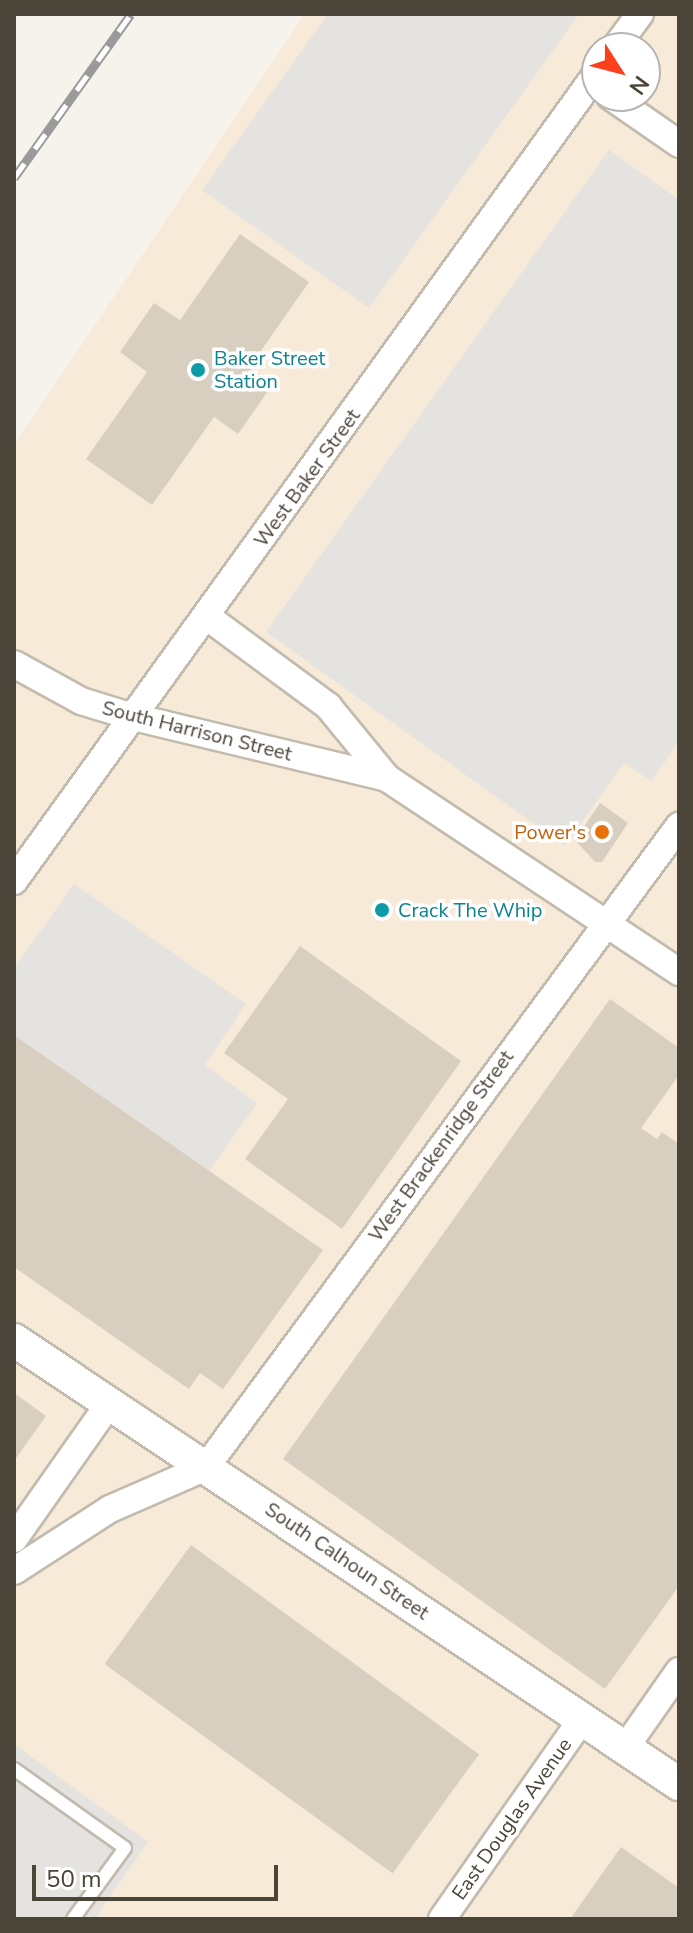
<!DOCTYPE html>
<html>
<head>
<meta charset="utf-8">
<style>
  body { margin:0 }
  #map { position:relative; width:693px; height:1933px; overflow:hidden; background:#f6f3ec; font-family:"Nunito Sans",sans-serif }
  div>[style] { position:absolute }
  .commercial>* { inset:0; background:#f7ead8 }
  .parking>* { inset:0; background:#e5e3e0 }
  .building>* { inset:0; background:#d8cfc1; transform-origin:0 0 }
  .roads { filter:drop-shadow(2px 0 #c2bbae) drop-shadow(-2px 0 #c2bbae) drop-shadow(0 2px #c2bbae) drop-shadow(0 -2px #c2bbae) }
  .service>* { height:12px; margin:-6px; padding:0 6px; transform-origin:6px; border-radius:6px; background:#fff }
  .minor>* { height:26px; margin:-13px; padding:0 13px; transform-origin:13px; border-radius:13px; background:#fff }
  .tertiary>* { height:32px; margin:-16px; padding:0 16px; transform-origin:16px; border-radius:16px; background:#fff }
  .rail>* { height:9px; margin-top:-4.5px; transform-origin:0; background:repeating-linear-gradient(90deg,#fff 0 18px,#9a9a9a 0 36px); box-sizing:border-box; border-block:2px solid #9a9a9a }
  .dots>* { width:22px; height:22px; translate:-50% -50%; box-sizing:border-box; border:4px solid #fff; border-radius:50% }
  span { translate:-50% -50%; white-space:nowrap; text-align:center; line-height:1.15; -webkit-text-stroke:7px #fff; paint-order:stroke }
  .culture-label { font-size:20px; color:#0d838f }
  .left { translate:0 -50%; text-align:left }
  .street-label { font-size:20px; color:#4b4439 }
  .food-label { font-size:20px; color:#c56008 }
  .right { translate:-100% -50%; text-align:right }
  .frame { position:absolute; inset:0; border:16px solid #4b4439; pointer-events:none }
  .north { position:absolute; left:581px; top:32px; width:80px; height:80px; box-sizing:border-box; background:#fff; border:2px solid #b7b4b0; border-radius:50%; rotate:126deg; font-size:22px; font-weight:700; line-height:32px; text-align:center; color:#4b4439 }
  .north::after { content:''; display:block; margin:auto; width:28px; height:36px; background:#fc3f1d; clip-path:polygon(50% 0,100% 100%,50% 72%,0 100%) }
  .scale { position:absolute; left:32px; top:1865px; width:246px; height:36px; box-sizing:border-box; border:4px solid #4b4439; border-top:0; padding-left:10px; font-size:24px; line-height:28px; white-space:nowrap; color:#4b4439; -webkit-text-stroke:6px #fff; paint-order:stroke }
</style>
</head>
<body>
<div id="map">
  <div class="commercial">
    <i style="clip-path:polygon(evenodd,305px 14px,679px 14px,679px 1919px,14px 1919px,14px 445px,305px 14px,597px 48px,645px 48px,645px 96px,597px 96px,597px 48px)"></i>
  </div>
  <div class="parking">
    <i style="clip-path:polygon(328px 14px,579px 14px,369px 308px,202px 190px)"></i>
    <i style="clip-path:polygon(609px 150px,679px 200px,679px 742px,651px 781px,624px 763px,565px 846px,266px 632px)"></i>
    <i style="clip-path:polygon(74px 884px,246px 1004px,205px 1065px,257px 1103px,209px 1171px,14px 1035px,14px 968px)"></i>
    <i style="clip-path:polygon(14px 1744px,148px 1842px,97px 1915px,103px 1919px,14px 1919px)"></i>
  </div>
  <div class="building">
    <i style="clip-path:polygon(240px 234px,309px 282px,249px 368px,273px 384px,238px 434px,214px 417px,152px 505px,86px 459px,147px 372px,120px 352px,154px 303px,180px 320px)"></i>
    <i style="clip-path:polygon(600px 803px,628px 823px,602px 862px,595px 862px,575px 840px)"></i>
    <i style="clip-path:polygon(300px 946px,461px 1061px,342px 1229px,245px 1159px,288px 1099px,224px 1053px)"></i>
    <i style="clip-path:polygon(610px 999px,679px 1048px,679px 1075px,641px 1128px,657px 1139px,662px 1132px,679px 1144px,679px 1586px,605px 1689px,283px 1459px)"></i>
    <i style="clip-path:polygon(14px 1035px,323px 1250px,223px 1389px,200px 1373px,189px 1389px,14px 1267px)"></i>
    <i style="clip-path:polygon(14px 1393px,46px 1416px,14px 1461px)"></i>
    <i style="left:191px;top:1545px;width:356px;height:147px;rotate:36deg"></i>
    <i style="clip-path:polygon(621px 1847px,679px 1888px,679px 1919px,570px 1919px)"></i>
  </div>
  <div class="roads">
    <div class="service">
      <i style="left:14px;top:1769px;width:136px;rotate:35.4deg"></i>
      <i style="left:125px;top:1848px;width:88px;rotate:126.2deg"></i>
    </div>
    <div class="minor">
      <i style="left:615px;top:48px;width:42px;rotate:-53.7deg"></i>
      <i style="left:610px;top:96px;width:84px;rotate:34.8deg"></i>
      <i style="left:206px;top:616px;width:152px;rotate:36.4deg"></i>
      <i style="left:328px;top:706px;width:93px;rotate:50.7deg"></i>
      <i style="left:14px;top:664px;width:77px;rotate:28.9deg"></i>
      <i style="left:81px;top:701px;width:54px;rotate:17.1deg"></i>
      <i style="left:133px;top:717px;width:261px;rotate:13.5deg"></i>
      <i style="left:387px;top:778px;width:351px;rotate:33.6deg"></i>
      <i style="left:14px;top:881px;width:996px;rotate:-54.19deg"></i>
      <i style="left:14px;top:1539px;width:165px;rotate:-54.9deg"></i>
      <i style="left:14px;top:1571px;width:114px;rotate:-32.9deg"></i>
      <i style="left:110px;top:1509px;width:105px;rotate:-23.6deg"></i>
      <i style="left:206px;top:1467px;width:797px;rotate:-53.58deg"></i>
      <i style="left:625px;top:1748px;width:94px;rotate:-55deg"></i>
      <i style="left:442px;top:1919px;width:244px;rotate:-55deg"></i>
    </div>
    <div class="tertiary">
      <i style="left:14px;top:1340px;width:800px;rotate:33.73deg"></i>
    </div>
  </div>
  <div class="rail">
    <i style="left:14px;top:178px;width:201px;rotate:-54.5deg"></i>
  </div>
  <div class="dots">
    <i style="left:198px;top:370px;background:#0f9aa8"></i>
    <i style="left:602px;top:832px;background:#e8710a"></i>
    <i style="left:382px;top:910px;background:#0f9aa8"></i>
  </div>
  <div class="culture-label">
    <span class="left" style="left:214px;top:370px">Baker Street<br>Station</span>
    <span class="left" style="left:398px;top:910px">Crack The Whip</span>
  </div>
  <div class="street-label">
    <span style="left:307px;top:478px;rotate:-54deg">West Baker Street</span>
    <span style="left:197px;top:731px;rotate:14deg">South Harrison Street</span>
    <span style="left:441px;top:1146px;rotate:-54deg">West Brackenridge Street</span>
    <span style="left:347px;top:1561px;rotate:34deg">South Calhoun Street</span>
    <span style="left:512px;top:1819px;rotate:-55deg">East Douglas Avenue</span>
  </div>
  <div class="food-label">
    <span class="right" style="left:586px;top:832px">Power's</span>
  </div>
  <div class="frame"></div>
  <div class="north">N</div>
  <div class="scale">50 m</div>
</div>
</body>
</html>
